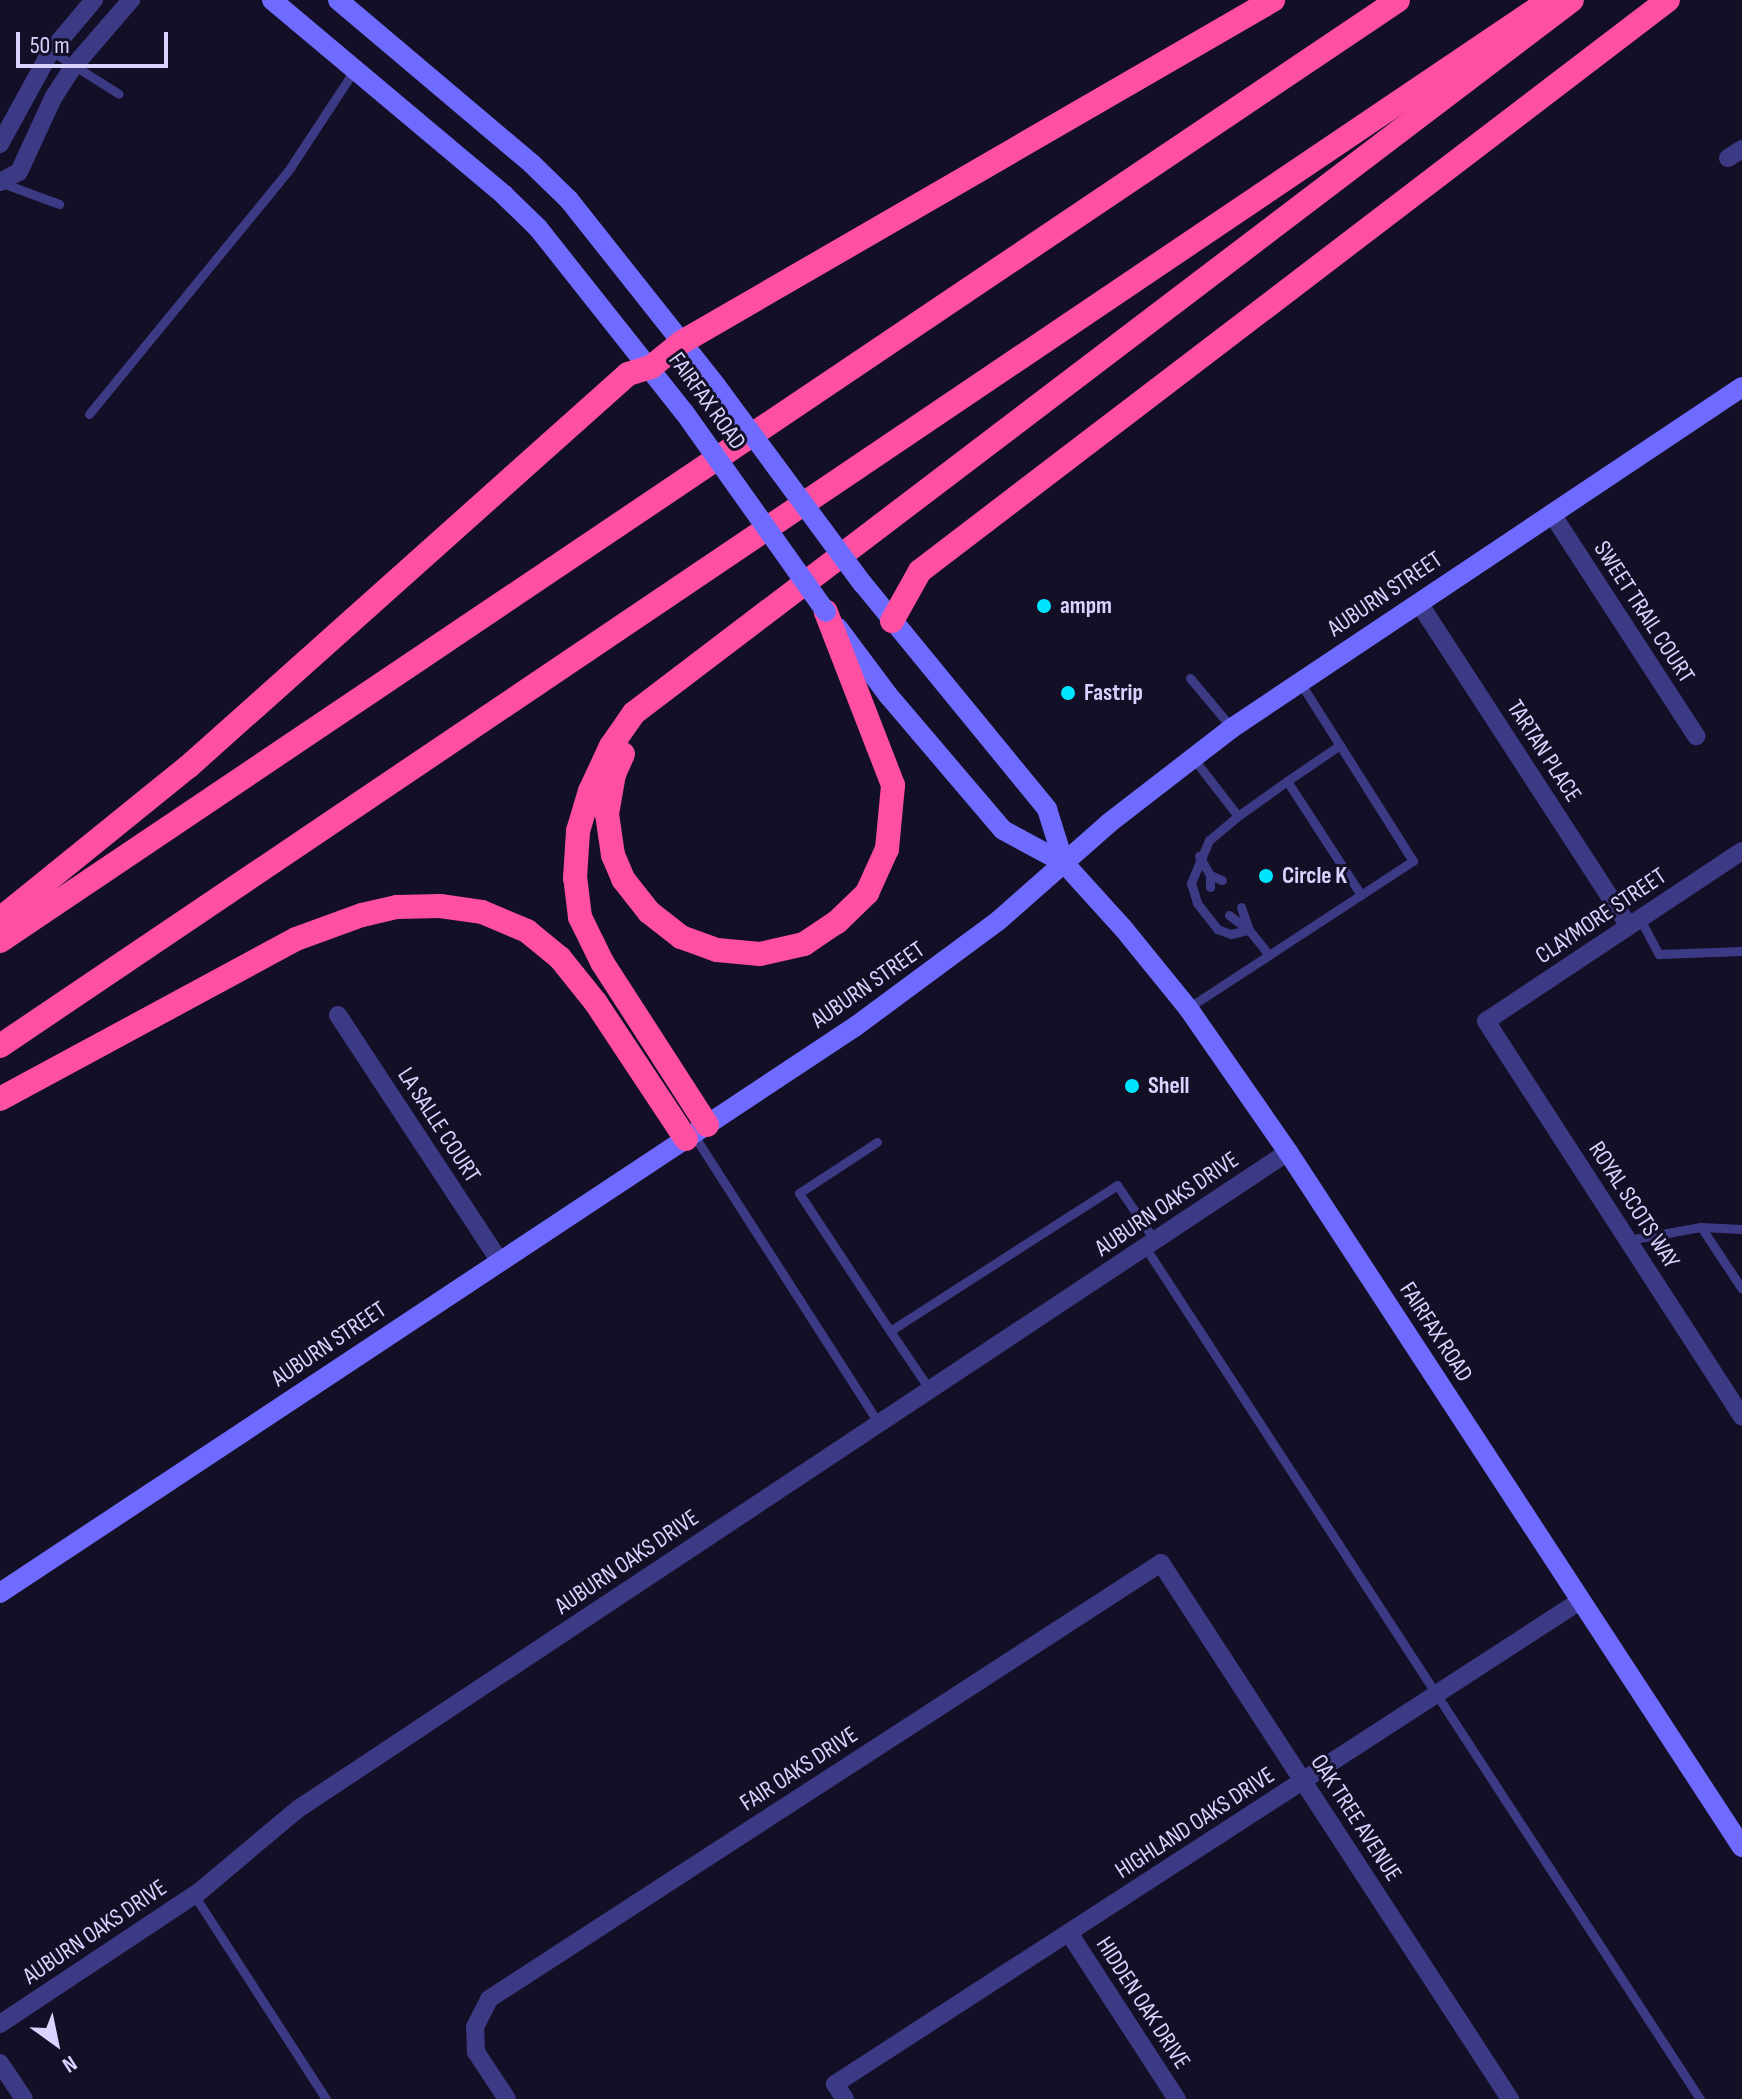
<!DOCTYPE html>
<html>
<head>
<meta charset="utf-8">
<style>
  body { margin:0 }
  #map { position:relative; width:1742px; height:2099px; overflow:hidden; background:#130f26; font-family:"Sofia Sans Condensed",sans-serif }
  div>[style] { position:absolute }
  .lane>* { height:9px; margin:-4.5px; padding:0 4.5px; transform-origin:4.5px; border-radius:4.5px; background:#3d3a85 }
  .street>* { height:18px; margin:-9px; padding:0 9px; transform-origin:9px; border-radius:9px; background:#3d3a85 }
  .secondary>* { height:20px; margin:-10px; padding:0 10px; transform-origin:10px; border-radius:10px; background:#6f6bff }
  .highway>* { height:24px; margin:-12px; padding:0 12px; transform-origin:12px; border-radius:12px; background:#ff4fa3 }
  .secondary-bridge>* { height:20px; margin:-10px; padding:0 10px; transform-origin:10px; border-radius:10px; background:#6f6bff }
  .dots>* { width:22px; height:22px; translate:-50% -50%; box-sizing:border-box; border:4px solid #130f26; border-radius:50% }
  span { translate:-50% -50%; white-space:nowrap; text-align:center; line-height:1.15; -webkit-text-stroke:6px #130f26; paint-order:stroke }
  .street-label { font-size:24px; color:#d9d4ff }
  .poi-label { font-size:24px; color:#d9d4ff; font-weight:700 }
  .left { translate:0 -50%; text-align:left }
  .north { position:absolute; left:16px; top:2003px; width:80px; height:80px; -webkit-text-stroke:6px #130f26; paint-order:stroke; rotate:147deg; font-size:22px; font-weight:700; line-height:32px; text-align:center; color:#d9d4ff }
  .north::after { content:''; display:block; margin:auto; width:28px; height:36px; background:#d9d4ff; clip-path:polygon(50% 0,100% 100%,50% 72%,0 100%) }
  .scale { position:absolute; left:16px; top:32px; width:152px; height:36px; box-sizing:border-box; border:4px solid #d9d4ff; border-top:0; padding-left:10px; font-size:24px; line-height:28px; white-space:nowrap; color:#d9d4ff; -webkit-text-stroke:6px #130f26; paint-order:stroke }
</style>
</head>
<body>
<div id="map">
  <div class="lane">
    <i style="left:51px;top:51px;width:80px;rotate:32.3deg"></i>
    <i style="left:2px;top:183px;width:61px;rotate:20.2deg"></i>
    <i style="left:89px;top:414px;width:318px;rotate:-50.7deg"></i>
    <i style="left:290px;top:168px;width:118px;rotate:-56.7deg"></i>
    <i style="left:1190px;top:678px;width:65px;rotate:50deg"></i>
    <i style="left:1193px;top:758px;width:73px;rotate:52.2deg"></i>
    <i style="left:1238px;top:816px;width:60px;rotate:-35.5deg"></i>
    <i style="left:1287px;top:781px;width:136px;rotate:57deg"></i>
    <i style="left:1287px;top:781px;width:64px;rotate:-34.2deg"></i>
    <i style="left:1238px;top:816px;width:38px;rotate:140deg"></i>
    <i style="left:1209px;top:840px;width:47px;rotate:112.7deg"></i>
    <i style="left:1191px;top:883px;width:21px;rotate:73deg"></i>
    <i style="left:1197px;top:903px;width:33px;rotate:52deg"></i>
    <i style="left:1217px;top:929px;width:15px;rotate:20deg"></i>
    <i style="left:1231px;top:934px;width:18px;rotate:-13deg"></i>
    <i style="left:1249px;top:930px;width:32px;rotate:51deg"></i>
    <i style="left:1199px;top:856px;width:22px;rotate:60deg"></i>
    <i style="left:1210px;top:875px;width:12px;rotate:90deg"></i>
    <i style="left:1210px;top:875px;width:13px;rotate:23deg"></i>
    <i style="left:1241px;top:907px;width:24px;rotate:71deg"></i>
    <i style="left:1229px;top:915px;width:25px;rotate:37deg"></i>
    <i style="left:1640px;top:919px;width:40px;rotate:62deg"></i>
    <i style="left:1659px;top:954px;width:83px;rotate:-2.1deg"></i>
    <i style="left:1188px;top:1008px;width:269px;rotate:-33.2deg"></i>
    <i style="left:1413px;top:861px;width:212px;rotate:-122.3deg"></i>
    <i style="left:693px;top:1134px;width:345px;rotate:57.3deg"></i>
    <i style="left:877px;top:1142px;width:93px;rotate:146.8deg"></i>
    <i style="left:799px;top:1193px;width:165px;rotate:56.6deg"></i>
    <i style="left:890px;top:1331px;width:270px;rotate:-32.7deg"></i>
    <i style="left:1117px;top:1185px;width:68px;rotate:55.8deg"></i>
    <i style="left:1701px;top:1227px;width:74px;rotate:56.5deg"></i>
    <i style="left:1628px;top:1240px;width:74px;rotate:-10.1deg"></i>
    <i style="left:1701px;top:1227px;width:41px;rotate:2.8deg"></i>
    <i style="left:1145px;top:1247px;width:1017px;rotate:56.92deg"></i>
    <i style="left:890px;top:1331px;width:71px;rotate:55.9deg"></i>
    <i style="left:194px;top:1895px;width:243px;rotate:57.1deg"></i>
  </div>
  <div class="street">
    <i style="left:0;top:144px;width:106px;rotate:-61.3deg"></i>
    <i style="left:51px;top:51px;width:67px;rotate:-49.9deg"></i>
    <i style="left:1728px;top:158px;width:17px;rotate:-33deg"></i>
    <i style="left:0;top:182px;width:21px;rotate:-28deg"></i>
    <i style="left:19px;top:172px;width:81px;rotate:-65.3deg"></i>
    <i style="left:53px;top:98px;width:37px;rotate:-57deg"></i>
    <i style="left:73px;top:67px;width:89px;rotate:-49.1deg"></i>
    <i style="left:1552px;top:514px;width:265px;rotate:57deg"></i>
    <i style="left:1419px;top:603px;width:385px;rotate:57deg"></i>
    <i style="left:1742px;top:851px;width:307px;rotate:146.4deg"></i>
    <i style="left:1486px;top:1021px;width:471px;rotate:57.1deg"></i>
    <i style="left:338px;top:1015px;width:295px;rotate:56.7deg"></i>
    <i style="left:1069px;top:1933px;width:198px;rotate:57deg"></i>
    <i style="left:0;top:2024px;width:239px;rotate:-33.6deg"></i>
    <i style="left:199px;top:1892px;width:129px;rotate:-40deg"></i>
    <i style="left:298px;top:1809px;width:1188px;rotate:-33.57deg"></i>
    <i style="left:0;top:2063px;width:43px;rotate:56.3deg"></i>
    <i style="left:507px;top:2099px;width:56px;rotate:-123.4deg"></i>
    <i style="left:476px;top:2052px;width:25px;rotate:-92deg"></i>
    <i style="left:475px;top:2027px;width:31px;rotate:-63deg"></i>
    <i style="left:489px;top:1999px;width:801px;rotate:-32.98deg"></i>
    <i style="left:1161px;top:1563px;width:640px;rotate:56.93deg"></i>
    <i style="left:845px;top:2099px;width:18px;rotate:-124deg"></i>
    <i style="left:835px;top:2084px;width:888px;rotate:-32.96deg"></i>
  </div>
  <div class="secondary">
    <i style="left:272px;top:0;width:303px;rotate:40deg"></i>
    <i style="left:504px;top:195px;width:47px;rotate:44.1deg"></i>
    <i style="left:538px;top:228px;width:235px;rotate:51.6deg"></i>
    <i style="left:338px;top:0;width:254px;rotate:40.2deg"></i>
    <i style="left:532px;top:164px;width:52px;rotate:44.2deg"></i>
    <i style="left:569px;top:200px;width:238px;rotate:51.6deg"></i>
    <i style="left:863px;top:584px;width:291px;rotate:50.7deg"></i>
    <i style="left:1047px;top:809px;width:57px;rotate:72.5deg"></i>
    <i style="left:838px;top:628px;width:84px;rotate:53.3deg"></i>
    <i style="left:888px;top:695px;width:177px;rotate:49.6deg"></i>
    <i style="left:1003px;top:830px;width:69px;rotate:28.4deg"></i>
    <i style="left:1064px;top:863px;width:88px;rotate:47.8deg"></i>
    <i style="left:1123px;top:928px;width:103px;rotate:50.9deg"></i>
    <i style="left:1188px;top:1008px;width:175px;rotate:55.2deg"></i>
    <i style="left:1288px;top:1152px;width:830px;rotate:56.85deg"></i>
    <i style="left:0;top:1593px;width:1027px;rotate:-33.52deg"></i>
    <i style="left:856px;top:1026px;width:177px;rotate:-36.5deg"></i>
    <i style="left:998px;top:921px;width:148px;rotate:-41.4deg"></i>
    <i style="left:1109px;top:823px;width:155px;rotate:-37.7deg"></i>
    <i style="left:1232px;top:728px;width:613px;rotate:-33.77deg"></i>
  </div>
  <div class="highway">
    <i style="left:892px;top:621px;width:57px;rotate:-60.8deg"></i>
    <i style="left:920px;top:571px;width:941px;rotate:-37.36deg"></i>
    <i style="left:623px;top:754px;width:22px;rotate:114deg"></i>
    <i style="left:614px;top:774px;width:41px;rotate:99.9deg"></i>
    <i style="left:607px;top:814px;width:41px;rotate:81.7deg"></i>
    <i style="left:613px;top:855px;width:26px;rotate:67deg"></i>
    <i style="left:623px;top:879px;width:42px;rotate:51.8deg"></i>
    <i style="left:649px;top:912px;width:41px;rotate:38deg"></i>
    <i style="left:681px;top:937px;width:38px;rotate:20deg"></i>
    <i style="left:717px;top:950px;width:43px;rotate:5.3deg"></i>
    <i style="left:760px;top:954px;width:45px;rotate:-12.8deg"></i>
    <i style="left:804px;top:944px;width:40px;rotate:-34deg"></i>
    <i style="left:837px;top:922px;width:42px;rotate:-44deg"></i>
    <i style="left:867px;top:893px;width:48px;rotate:-65.6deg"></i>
    <i style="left:887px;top:849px;width:64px;rotate:-84.6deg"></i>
    <i style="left:893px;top:785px;width:186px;rotate:-111.2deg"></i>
    <i style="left:0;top:919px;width:242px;rotate:-39deg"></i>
    <i style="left:188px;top:767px;width:590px;rotate:-41.77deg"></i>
    <i style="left:628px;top:374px;width:24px;rotate:-17deg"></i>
    <i style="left:651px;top:367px;width:40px;rotate:-39deg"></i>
    <i style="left:682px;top:342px;width:683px;rotate:-30.06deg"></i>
    <i style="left:0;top:941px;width:1685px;rotate:-33.94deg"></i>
    <i style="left:0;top:1046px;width:1870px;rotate:-34.01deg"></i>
    <i style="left:0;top:1099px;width:336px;rotate:-28.4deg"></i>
    <i style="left:296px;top:939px;width:70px;rotate:-20deg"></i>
    <i style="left:362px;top:915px;width:36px;rotate:-13deg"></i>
    <i style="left:397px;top:907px;width:43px;rotate:-1.3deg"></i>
    <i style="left:440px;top:906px;width:42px;rotate:8.1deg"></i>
    <i style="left:482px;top:912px;width:49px;rotate:22.9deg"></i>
    <i style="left:527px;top:931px;width:43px;rotate:39.3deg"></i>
    <i style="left:560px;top:958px;width:58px;rotate:51.3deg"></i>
    <i style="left:596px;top:1003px;width:163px;rotate:56.5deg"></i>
    <i style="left:707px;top:1125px;width:194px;rotate:-122.8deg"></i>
    <i style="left:602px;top:962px;width:50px;rotate:-116.1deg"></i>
    <i style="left:580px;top:917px;width:39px;rotate:-97deg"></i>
    <i style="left:575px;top:878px;width:47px;rotate:-86.3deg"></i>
    <i style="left:578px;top:831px;width:42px;rotate:-73.3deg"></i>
    <i style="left:590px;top:791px;width:50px;rotate:-65deg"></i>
    <i style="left:611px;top:746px;width:40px;rotate:-55.1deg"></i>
    <i style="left:634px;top:713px;width:1178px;rotate:-37.24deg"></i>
  </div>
  <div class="secondary-bridge">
    <i style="left:717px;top:387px;width:245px;rotate:53.5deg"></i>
    <i style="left:684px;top:412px;width:245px;rotate:54.6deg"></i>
  </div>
  <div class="dots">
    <i style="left:1044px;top:606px;background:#00e5ff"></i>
    <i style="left:1068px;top:693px;background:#00e5ff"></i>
    <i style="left:1266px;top:876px;background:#00e5ff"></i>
    <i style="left:1132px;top:1086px;background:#00e5ff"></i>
  </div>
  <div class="street-label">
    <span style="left:707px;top:401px;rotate:54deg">FAIRFAX ROAD</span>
    <span style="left:1385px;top:594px;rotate:-34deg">AUBURN STREET</span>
    <span style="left:1644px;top:612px;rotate:57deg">SWEET TRAIL COURT</span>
    <span style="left:1544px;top:751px;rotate:57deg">TARTAN PLACE</span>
    <span style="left:1601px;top:916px;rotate:-34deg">CLAYMORE STREET</span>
    <span style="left:868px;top:985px;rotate:-35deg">AUBURN STREET</span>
    <span style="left:439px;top:1125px;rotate:57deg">LA SALLE COURT</span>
    <span style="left:1167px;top:1204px;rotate:-34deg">AUBURN OAKS DRIVE</span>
    <span style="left:1634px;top:1205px;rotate:57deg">ROYAL SCOTS WAY</span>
    <span style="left:1436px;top:1332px;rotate:57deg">FAIRFAX ROAD</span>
    <span style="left:329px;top:1344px;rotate:-34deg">AUBURN STREET</span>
    <span style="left:627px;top:1562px;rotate:-34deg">AUBURN OAKS DRIVE</span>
    <span style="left:799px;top:1769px;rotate:-33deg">FAIR OAKS DRIVE</span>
    <span style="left:1356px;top:1818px;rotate:57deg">OAK TREE AVENUE</span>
    <span style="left:1195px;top:1823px;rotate:-33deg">HIGHLAND OAKS DRIVE</span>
    <span style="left:95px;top:1932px;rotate:-34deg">AUBURN OAKS DRIVE</span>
    <span style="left:1143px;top:2003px;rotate:57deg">HIDDEN OAK DRIVE</span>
  </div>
  <div class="poi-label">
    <span class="left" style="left:1060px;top:606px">ampm</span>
    <span class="left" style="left:1084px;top:693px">Fastrip</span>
    <span class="left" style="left:1282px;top:876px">Circle K</span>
    <span class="left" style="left:1148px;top:1086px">Shell</span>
  </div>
  <div class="north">N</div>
  <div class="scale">50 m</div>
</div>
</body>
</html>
